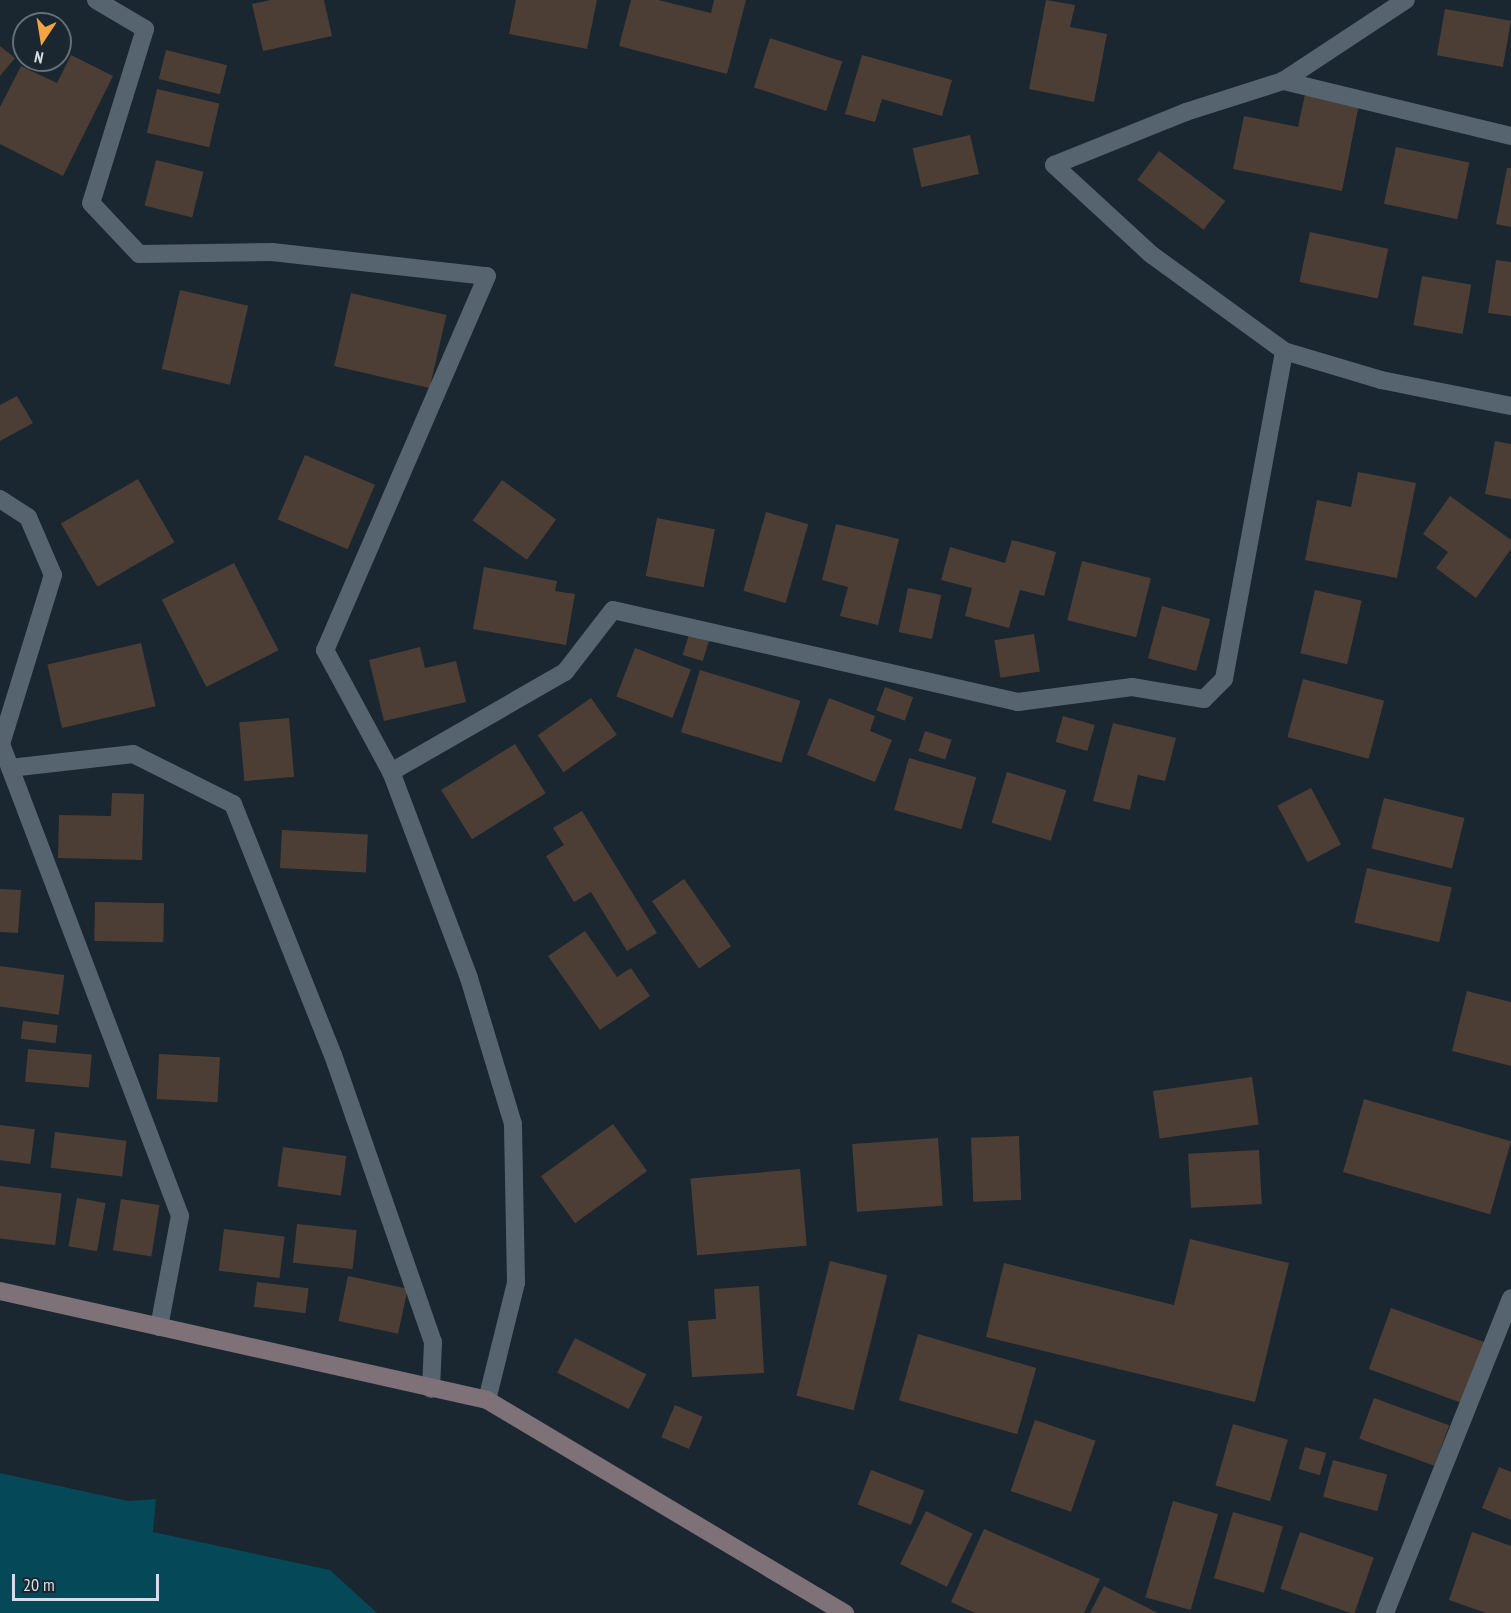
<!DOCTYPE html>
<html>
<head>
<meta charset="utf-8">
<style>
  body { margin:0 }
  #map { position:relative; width:1511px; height:1613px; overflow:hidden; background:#1a2630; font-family:"PT Sans Narrow",sans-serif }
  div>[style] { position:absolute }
  .water>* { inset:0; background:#054857 }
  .building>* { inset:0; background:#4d3e35; transform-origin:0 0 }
  .street>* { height:18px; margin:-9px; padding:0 9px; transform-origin:9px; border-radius:9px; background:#566470 }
  .secondary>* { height:18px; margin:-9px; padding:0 9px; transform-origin:9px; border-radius:9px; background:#7e7178 }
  span { translate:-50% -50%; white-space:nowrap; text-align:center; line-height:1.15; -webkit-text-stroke:4.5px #1a2630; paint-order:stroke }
  .north { position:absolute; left:12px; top:12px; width:60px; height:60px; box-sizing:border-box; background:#1a2630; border:2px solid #656f78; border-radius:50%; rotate:192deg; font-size:16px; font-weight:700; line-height:24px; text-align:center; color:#d5dde4 }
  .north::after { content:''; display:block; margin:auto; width:21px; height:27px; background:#f2a541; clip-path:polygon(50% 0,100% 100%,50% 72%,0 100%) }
  .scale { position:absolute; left:12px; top:1574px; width:147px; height:27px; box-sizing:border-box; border:3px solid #d5dde4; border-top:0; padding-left:8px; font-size:18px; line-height:21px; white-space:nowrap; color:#d5dde4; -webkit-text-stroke:4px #1a2630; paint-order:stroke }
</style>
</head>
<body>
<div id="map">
  <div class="water">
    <i style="clip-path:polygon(0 1473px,128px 1501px,156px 1499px,153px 1532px,330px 1570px,377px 1613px,0 1613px)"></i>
  </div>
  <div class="building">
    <i style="clip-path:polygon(271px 0,324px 0,332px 36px,263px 51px,252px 4px)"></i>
    <i style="clip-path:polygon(516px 0,597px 0,587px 49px,509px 34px)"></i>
    <i style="clip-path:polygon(631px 0,658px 0,711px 13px,714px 0,746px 0,727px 74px,619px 46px)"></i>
    <i style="clip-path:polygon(1046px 0,1075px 5px,1070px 27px,1107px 34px,1094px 102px,1029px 89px)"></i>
    <i style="left:1445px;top:9px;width:67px;height:47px;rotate:10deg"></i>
    <i style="left:770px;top:38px;width:76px;height:52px;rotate:18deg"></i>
    <i style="clip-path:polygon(0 46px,15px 58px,0 76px)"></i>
    <i style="left:166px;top:50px;width:63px;height:30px;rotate:14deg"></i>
    <i style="clip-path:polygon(71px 55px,113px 76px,63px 176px,0 144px,0 107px,21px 66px,57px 83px)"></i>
    <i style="clip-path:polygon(862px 55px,952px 80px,942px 116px,882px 99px,875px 122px,845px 114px)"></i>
    <i style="left:157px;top:89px;width:64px;height:45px;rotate:13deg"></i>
    <i style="clip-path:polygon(1305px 94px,1359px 104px,1342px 191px,1233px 169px,1244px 116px,1298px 127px)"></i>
    <i style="left:970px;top:135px;width:40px;height:59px;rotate:77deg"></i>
    <i style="left:1396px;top:147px;width:75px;height:58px;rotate:12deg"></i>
    <i style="left:1159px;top:151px;width:83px;height:36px;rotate:37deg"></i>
    <i style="left:156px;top:160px;width:49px;height:47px;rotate:14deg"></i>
    <i style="clip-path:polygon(1507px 168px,1511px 168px,1511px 227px,1496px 224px)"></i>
    <i style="left:1310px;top:232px;width:80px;height:51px;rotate:12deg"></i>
    <i style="clip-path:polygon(1496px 260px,1511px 262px,1511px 316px,1488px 313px)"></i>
    <i style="left:1422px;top:276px;width:50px;height:50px;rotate:10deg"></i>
    <i style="left:180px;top:290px;width:70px;height:81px;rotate:13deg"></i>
    <i style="left:351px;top:293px;width:98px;height:75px;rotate:13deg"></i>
    <i style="clip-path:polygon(17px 396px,33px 423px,0 441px,0 405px)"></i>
    <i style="clip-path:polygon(1495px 441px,1511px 444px,1511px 499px,1485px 494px)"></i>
    <i style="left:305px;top:455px;width:76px;height:70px;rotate:23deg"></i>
    <i style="clip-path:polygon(1358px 472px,1416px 483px,1397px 578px,1305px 560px,1317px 500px,1351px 507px)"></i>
    <i style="left:138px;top:479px;width:73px;height:89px;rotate:60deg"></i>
    <i style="left:502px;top:480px;width:67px;height:50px;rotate:36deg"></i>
    <i style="clip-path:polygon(1450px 496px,1511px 540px,1511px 549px,1476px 598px,1436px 568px,1448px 552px,1423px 534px)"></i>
    <i style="left:766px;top:512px;width:44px;height:82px;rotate:16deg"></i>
    <i style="left:657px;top:518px;width:59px;height:59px;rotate:11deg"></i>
    <i style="clip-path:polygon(836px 524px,899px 539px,878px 625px,840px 616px,848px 587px,822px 580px)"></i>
    <i style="clip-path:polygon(1012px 540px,1056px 552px,1044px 596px,1020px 590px,1009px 628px,965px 616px,972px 588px,941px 580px,950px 547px,1005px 563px)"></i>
    <i style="left:1082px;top:561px;width:71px;height:61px;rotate:14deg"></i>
    <i style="left:234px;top:563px;width:98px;height:81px;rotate:63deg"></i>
    <i style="clip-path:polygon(484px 567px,557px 581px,555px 591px,575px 594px,566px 645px,473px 629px)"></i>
    <i style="left:908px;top:588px;width:34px;height:45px;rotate:12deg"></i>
    <i style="left:1315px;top:590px;width:48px;height:65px;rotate:13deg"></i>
    <i style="left:1162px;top:606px;width:50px;height:54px;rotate:15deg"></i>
    <i style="left:690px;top:631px;width:21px;height:25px;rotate:17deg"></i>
    <i style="left:1034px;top:634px;width:38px;height:40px;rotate:81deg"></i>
    <i style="left:141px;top:643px;width:65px;height:96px;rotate:77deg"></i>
    <i style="clip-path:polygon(420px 647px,425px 668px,456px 661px,466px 702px,384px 721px,369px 660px)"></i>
    <i style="left:635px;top:648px;width:60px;height:52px;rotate:21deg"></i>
    <i style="left:700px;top:670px;width:105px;height:65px;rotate:17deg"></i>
    <i style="left:1303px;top:679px;width:84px;height:60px;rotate:15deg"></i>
    <i style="left:885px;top:687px;width:30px;height:25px;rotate:20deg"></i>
    <i style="left:591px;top:698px;width:45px;height:65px;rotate:55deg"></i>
    <i style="clip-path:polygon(829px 698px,875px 716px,870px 731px,892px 740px,875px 782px,807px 755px)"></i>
    <i style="left:1063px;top:716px;width:33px;height:27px;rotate:16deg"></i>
    <i style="left:289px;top:718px;width:59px;height:50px;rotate:85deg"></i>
    <i style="clip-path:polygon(1113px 723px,1176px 738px,1165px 781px,1138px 775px,1130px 810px,1093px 801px)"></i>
    <i style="left:925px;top:731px;width:28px;height:21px;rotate:18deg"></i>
    <i style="left:515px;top:744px;width:58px;height:87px;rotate:58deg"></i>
    <i style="left:909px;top:758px;width:70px;height:54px;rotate:16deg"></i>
    <i style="left:1007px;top:772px;width:62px;height:53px;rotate:17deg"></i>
    <i style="left:1311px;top:788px;width:64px;height:38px;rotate:62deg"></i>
    <i style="clip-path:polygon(112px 793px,144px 794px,142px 860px,58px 858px,59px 815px,111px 816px)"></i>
    <i style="left:1384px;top:798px;width:83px;height:52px;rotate:14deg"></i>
    <i style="clip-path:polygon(582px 811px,657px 933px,627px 951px,591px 892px,574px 902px,546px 856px,564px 845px,553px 828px)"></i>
    <i style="left:282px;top:830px;width:86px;height:38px;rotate:3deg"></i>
    <i style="left:1367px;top:868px;width:87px;height:56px;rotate:13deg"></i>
    <i style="left:684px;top:879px;width:82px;height:39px;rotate:55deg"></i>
    <i style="clip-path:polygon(0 889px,21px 890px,18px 933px,0 932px)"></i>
    <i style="left:95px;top:902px;width:69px;height:39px;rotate:1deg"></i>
    <i style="clip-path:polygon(585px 931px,617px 977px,631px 968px,650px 996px,600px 1030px,548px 956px)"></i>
    <i style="left:0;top:966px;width:65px;height:40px;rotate:8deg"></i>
    <i style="clip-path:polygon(1467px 991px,1511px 1002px,1511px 1066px,1452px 1051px)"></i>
    <i style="left:23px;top:1021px;width:35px;height:18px;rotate:7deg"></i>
    <i style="left:28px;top:1049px;width:64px;height:33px;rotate:5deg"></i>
    <i style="left:159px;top:1054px;width:61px;height:45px;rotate:3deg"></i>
    <i style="left:1252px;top:1077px;width:48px;height:100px;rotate:82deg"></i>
    <i style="left:1364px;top:1099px;width:153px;height:76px;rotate:16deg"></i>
    <i style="left:613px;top:1124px;width:58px;height:89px;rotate:54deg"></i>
    <i style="left:0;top:1125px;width:35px;height:35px;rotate:7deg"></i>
    <i style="left:55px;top:1132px;width:72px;height:36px;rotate:7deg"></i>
    <i style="left:1019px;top:1136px;width:64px;height:48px;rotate:88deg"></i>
    <i style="left:938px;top:1138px;width:68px;height:86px;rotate:86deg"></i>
    <i style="left:283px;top:1147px;width:64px;height:40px;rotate:8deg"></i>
    <i style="left:1259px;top:1150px;width:54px;height:71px;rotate:87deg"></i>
    <i style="left:800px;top:1169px;width:77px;height:110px;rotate:85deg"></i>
    <i style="left:0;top:1186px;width:62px;height:52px;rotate:7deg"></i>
    <i style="left:77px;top:1198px;width:29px;height:49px;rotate:10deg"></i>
    <i style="left:121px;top:1199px;width:39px;height:52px;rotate:9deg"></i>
    <i style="left:297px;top:1224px;width:60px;height:39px;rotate:6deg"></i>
    <i style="left:224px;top:1229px;width:61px;height:42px;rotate:7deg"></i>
    <i style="clip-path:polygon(1190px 1239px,1289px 1263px,1255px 1402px,986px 1337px,1004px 1263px,1174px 1305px)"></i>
    <i style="left:830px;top:1261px;width:59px;height:139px;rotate:14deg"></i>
    <i style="left:348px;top:1276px;width:61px;height:46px;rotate:12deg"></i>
    <i style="left:257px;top:1282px;width:52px;height:25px;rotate:7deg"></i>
    <i style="clip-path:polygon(759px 1286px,764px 1373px,692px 1377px,688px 1321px,716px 1319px,714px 1289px)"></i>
    <i style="left:1391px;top:1308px;width:102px;height:65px;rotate:20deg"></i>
    <i style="left:918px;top:1334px;width:123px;height:69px;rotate:16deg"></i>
    <i style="left:575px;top:1338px;width:80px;height:39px;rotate:27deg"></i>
    <i style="left:1374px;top:1398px;width:80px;height:43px;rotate:20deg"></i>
    <i style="left:675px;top:1405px;width:30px;height:35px;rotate:23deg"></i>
    <i style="left:1035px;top:1420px;width:64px;height:75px;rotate:19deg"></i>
    <i style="left:1233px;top:1424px;width:57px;height:64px;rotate:16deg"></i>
    <i style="left:1305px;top:1447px;width:22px;height:23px;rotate:16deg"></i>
    <i style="left:1333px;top:1460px;width:56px;height:38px;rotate:15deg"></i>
    <i style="clip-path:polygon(1499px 1467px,1511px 1472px,1511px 1520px,1482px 1508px)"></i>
    <i style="left:871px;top:1470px;width:57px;height:37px;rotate:21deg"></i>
    <i style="left:1173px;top:1501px;width:47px;height:100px;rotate:16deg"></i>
    <i style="left:926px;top:1511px;width:52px;height:59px;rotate:26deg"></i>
    <i style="left:1233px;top:1512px;width:52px;height:69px;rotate:16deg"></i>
    <i style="clip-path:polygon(984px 1529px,1100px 1579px,1084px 1613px,975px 1613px,951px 1602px)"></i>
    <i style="left:1300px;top:1532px;width:78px;height:60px;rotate:19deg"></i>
    <i style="clip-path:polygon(1472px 1532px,1511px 1546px,1511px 1613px,1486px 1613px,1449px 1600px)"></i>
    <i style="clip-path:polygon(1104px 1586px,1158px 1613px,1090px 1613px)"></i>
  </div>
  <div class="street">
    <i style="left:96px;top:0;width:57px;rotate:30.6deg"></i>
    <i style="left:145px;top:29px;width:182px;rotate:107.2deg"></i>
    <i style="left:91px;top:203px;width:70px;rotate:46.7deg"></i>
    <i style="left:139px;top:254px;width:133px;rotate:-0.9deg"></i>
    <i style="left:272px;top:252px;width:216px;rotate:6.4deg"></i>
    <i style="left:487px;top:276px;width:408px;rotate:113.4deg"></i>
    <i style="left:325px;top:650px;width:139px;rotate:61.6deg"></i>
    <i style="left:1283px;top:81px;width:147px;rotate:-33.4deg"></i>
    <i style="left:1511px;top:136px;width:235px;rotate:-166.4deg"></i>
    <i style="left:1283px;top:81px;width:102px;rotate:162.3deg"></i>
    <i style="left:1186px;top:112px;width:142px;rotate:158.1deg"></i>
    <i style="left:1054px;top:165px;width:133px;rotate:42.6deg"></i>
    <i style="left:1152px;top:255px;width:163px;rotate:36deg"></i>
    <i style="left:1284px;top:351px;width:101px;rotate:16.6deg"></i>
    <i style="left:1381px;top:380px;width:133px;rotate:11.3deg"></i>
    <i style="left:0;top:499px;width:33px;rotate:33deg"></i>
    <i style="left:28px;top:517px;width:63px;rotate:66.7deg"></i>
    <i style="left:53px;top:575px;width:177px;rotate:107.1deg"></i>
    <i style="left:1px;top:744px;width:505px;rotate:69.23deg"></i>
    <i style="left:180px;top:1216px;width:113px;rotate:100.7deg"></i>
    <i style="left:10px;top:768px;width:124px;rotate:-6.5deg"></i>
    <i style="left:133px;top:754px;width:112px;rotate:26.6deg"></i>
    <i style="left:233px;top:804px;width:270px;rotate:68.3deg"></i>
    <i style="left:333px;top:1055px;width:304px;rotate:70.8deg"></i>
    <i style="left:433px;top:1342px;width:47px;rotate:92.4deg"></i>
    <i style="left:487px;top:1400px;width:121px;rotate:-76.1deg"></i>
    <i style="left:516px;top:1283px;width:159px;rotate:-91.1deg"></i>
    <i style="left:513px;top:1124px;width:152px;rotate:-106.8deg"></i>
    <i style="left:469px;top:978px;width:220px;rotate:-110.7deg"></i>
    <i style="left:391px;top:772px;width:201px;rotate:-29.9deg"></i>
    <i style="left:565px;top:672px;width:78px;rotate:-52.3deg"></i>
    <i style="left:613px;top:610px;width:415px;rotate:12.8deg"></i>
    <i style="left:1018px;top:702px;width:115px;rotate:-7.5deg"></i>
    <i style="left:1132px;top:687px;width:73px;rotate:9.5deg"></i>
    <i style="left:1204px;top:699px;width:28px;rotate:-45deg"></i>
    <i style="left:1224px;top:679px;width:333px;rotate:-79.6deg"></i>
    <i style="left:1385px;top:1613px;width:339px;rotate:-68.2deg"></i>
  </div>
  <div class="secondary">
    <i style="left:0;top:1291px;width:499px;rotate:12.6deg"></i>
    <i style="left:487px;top:1400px;width:417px;rotate:30.8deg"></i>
  </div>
  <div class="north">N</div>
  <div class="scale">20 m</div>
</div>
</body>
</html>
